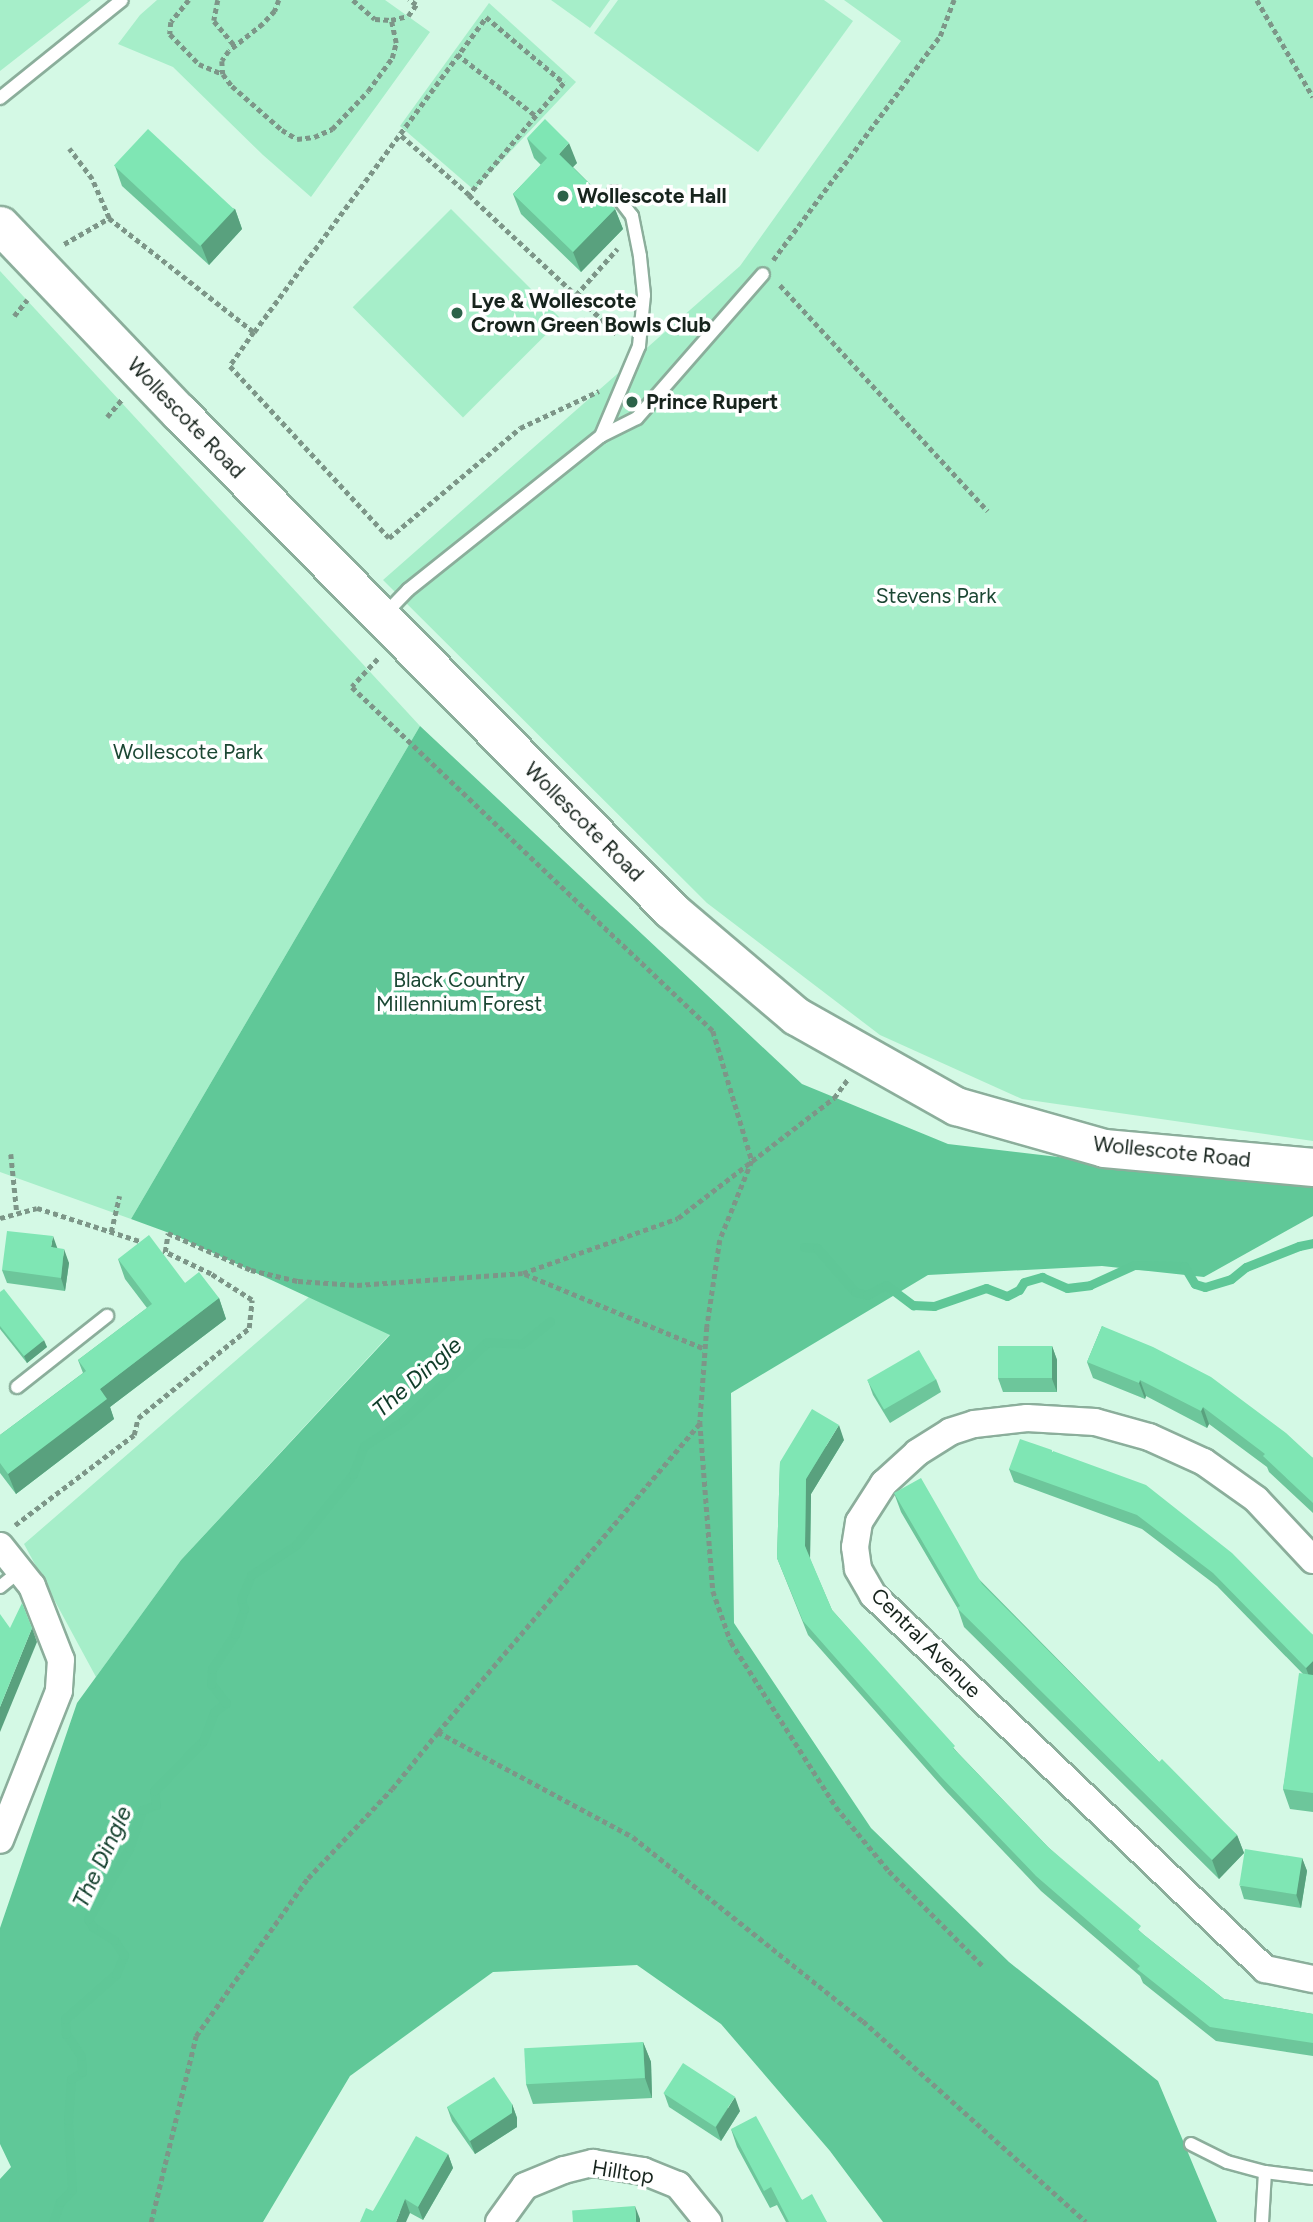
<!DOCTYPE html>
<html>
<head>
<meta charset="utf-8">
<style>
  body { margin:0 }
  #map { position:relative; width:1313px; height:2222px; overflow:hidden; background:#d4f9e5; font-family:Figtree,sans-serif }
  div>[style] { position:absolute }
  .green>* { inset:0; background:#a6eec9; transform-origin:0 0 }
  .forest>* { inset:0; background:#60c898 }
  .stream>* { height:9px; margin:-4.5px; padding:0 4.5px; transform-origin:4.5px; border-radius:4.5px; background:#5fc797 }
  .path>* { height:4.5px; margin-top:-2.25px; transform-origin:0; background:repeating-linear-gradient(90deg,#7d9688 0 5px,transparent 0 8.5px) }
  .roads { filter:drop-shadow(2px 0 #8bae9b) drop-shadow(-2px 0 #8bae9b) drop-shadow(0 2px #8bae9b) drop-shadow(0 -2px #8bae9b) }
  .lane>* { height:12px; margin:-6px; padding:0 6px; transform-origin:6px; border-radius:6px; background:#fff }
  .street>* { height:26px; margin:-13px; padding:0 13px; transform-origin:13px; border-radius:13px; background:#fff }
  .secondary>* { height:37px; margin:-18.5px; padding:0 18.5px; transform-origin:18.5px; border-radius:18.5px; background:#fff }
  .wall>* { inset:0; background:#6dc69b }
  .shaded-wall>* { inset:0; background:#59a17e }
  .building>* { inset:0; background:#7fe6b4; transform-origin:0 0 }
  .dots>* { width:19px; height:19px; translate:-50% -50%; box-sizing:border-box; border:4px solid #fff; border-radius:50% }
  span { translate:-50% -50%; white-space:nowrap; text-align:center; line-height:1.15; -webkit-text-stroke:7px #fff; paint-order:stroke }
  .poi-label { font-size:21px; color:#17241d; font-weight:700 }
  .left { translate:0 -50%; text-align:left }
  .street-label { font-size:21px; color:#17241d }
  .park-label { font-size:21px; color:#1b4733 }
  .water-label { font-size:23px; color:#0f3c29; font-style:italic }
</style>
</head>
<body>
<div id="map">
  <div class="green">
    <i style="clip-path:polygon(0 0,91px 0,0 71px)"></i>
    <i style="clip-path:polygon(157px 0,385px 0,430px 32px,311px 197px,263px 155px,173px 67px,118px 44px,140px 15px)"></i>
    <i style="clip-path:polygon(551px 0,610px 0,590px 28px)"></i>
    <i style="clip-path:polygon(618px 0,824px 0,853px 21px,758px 152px,594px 33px)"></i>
    <i style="clip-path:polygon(844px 0,1313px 0,1313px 1141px,1022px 1099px,880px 1035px,707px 903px,383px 580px,740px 266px,901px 41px)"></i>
    <i style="clip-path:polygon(489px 3px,576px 82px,474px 190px,400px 126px)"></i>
    <i style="left:451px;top:209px;width:156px;height:139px;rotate:45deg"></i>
    <i style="clip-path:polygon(0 271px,420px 726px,131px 1219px,0 1172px)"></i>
    <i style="clip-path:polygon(309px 1297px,390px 1334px,181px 1560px,96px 1677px,24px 1544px)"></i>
  </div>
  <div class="forest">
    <i style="clip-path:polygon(420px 726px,802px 1084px,948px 1144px,1313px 1187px,1313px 1216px,1204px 1277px,1102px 1266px,928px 1275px,731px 1393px,734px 1623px,871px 1828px,1009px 1962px,1158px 2081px,1217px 2222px,883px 2222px,830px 2151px,721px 2024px,637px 1965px,493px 1972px,350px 2076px,263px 2222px,0 2222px,0 2179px,11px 2167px,0 2144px,0 1928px,77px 1703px,181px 1560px,390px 1335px,172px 1234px,131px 1219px)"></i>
  </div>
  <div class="stream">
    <i style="left:804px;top:1247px;width:13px;rotate:4deg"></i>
    <i style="left:817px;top:1248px;width:58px;rotate:49.2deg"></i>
    <i style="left:855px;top:1292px;width:12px;rotate:14deg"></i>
    <i style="left:867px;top:1295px;width:21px;rotate:-28deg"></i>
    <i style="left:886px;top:1285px;width:34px;rotate:37deg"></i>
    <i style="left:913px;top:1305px;width:21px;rotate:3deg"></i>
    <i style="left:934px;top:1306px;width:55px;rotate:-19.1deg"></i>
    <i style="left:986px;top:1288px;width:22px;rotate:21deg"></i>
    <i style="left:1007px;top:1296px;width:13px;rotate:-27deg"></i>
    <i style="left:1019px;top:1290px;width:9px;rotate:-58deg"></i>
    <i style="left:1024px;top:1282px;width:19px;rotate:-16deg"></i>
    <i style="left:1042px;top:1277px;width:27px;rotate:24deg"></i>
    <i style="left:1067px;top:1288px;width:23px;rotate:-7deg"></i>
    <i style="left:1090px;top:1285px;width:48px;rotate:-24.4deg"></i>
    <i style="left:1134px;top:1265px;width:50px;rotate:1.1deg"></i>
    <i style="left:1184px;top:1266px;width:21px;rotate:59deg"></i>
    <i style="left:1195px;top:1284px;width:10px;rotate:17deg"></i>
    <i style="left:1205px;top:1287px;width:27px;rotate:-17deg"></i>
    <i style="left:1231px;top:1279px;width:19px;rotate:-39deg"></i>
    <i style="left:1246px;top:1267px;width:57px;rotate:-21.6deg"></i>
    <i style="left:1299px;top:1246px;width:14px;rotate:-12deg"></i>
    <i style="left:53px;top:2222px;width:21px;rotate:-71deg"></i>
    <i style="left:60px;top:2202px;width:17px;rotate:-45deg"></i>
    <i style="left:72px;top:2190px;width:70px;rotate:-93.3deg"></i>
    <i style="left:68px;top:2120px;width:41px;rotate:-85.8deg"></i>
    <i style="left:71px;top:2079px;width:13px;rotate:-32deg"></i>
    <i style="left:82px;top:2072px;width:16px;rotate:-94deg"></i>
    <i style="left:81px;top:2056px;width:27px;rotate:-124deg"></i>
    <i style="left:66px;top:2034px;width:15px;rotate:-94deg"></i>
    <i style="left:65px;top:2019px;width:68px;rotate:-41.4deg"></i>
    <i style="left:116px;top:1974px;width:21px;rotate:-67deg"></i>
    <i style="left:124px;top:1955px;width:18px;rotate:-124deg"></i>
    <i style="left:114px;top:1940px;width:25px;rotate:-148deg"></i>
    <i style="left:93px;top:1927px;width:9px;rotate:-122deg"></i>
    <i style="left:88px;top:1919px;width:82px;rotate:-60deg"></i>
    <i style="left:129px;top:1848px;width:40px;rotate:-71.1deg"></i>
    <i style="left:142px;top:1810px;width:15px;rotate:-20deg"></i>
    <i style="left:156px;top:1805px;width:14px;rotate:-98deg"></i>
    <i style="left:154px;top:1791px;width:70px;rotate:-45.6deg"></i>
    <i style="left:203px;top:1741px;width:31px;rotate:-69deg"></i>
    <i style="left:214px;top:1712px;width:15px;rotate:-37deg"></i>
    <i style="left:226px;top:1703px;width:24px;rotate:-128deg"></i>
    <i style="left:211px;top:1684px;width:15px;rotate:-86deg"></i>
    <i style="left:212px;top:1669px;width:42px;rotate:-56.7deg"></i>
    <i style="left:235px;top:1634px;width:27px;rotate:-70deg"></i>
    <i style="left:244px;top:1609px;width:10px;rotate:-107deg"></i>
    <i style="left:241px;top:1599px;width:26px;rotate:-67deg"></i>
    <i style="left:251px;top:1575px;width:54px;rotate:-33.7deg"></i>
    <i style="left:296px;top:1545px;width:91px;rotate:-51.2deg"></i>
    <i style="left:353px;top:1474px;width:30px;rotate:-69deg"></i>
    <i style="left:364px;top:1446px;width:46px;rotate:-32.7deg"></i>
    <i style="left:403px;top:1421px;width:115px;rotate:-43.2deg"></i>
    <i style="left:487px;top:1342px;width:35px;rotate:3deg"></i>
    <i style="left:522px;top:1344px;width:36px;rotate:-39deg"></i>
  </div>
  <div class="path">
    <i style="left:189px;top:0;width:28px;rotate:129deg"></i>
    <i style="left:171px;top:22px;width:12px;rotate:95deg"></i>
    <i style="left:170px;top:34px;width:42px;rotate:46deg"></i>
    <i style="left:199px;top:64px;width:25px;rotate:23deg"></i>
    <i style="left:218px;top:0;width:21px;rotate:101deg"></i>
    <i style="left:214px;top:21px;width:33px;rotate:50deg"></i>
    <i style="left:279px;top:0;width:12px;rotate:110deg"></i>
    <i style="left:275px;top:11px;width:18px;rotate:133deg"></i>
    <i style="left:263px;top:24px;width:43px;rotate:141.5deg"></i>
    <i style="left:229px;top:51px;width:12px;rotate:125deg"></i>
    <i style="left:222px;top:61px;width:13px;rotate:86deg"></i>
    <i style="left:223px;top:74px;width:15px;rotate:53deg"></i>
    <i style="left:232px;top:86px;width:67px;rotate:41.3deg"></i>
    <i style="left:282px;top:130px;width:17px;rotate:31deg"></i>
    <i style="left:297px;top:139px;width:17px;rotate:-7deg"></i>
    <i style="left:314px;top:137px;width:20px;rotate:-24deg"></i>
    <i style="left:332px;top:129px;width:52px;rotate:-46.5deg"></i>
    <i style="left:368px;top:91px;width:41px;rotate:-54deg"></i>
    <i style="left:392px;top:58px;width:16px;rotate:-75deg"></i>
    <i style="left:396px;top:43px;width:24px;rotate:-102deg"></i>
    <i style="left:353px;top:0;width:29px;rotate:41deg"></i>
    <i style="left:375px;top:19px;width:16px;rotate:4deg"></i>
    <i style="left:391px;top:20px;width:17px;rotate:-13deg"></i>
    <i style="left:408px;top:16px;width:14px;rotate:-54deg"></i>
    <i style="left:416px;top:5px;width:9px;rotate:-144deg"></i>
    <i style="left:1257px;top:0;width:112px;rotate:60deg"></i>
    <i style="left:457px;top:54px;width:100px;rotate:38.1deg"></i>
    <i style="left:469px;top:195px;width:146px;rotate:43.1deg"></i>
    <i style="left:576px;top:295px;width:62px;rotate:-48.3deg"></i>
    <i style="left:109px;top:218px;width:184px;rotate:38.2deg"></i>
    <i style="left:254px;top:332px;width:391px;rotate:-53.6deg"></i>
    <i style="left:486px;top:17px;width:102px;rotate:40.2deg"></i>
    <i style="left:564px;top:83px;width:147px;rotate:130.3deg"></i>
    <i style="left:469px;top:195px;width:91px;rotate:-139deg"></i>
    <i style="left:64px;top:244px;width:52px;rotate:-30deg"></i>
    <i style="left:109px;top:218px;width:43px;rotate:-113.6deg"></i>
    <i style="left:92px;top:179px;width:38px;rotate:-127deg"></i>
    <i style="left:773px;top:260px;width:279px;rotate:-53.3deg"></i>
    <i style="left:940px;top:36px;width:39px;rotate:-69deg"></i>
    <i style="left:780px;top:285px;width:307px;rotate:47.4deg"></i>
    <i style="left:576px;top:295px;width:59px;rotate:43.6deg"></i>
    <i style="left:14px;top:316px;width:21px;rotate:-51deg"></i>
    <i style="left:254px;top:332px;width:42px;rotate:125.2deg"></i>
    <i style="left:230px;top:366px;width:234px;rotate:47.2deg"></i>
    <i style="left:389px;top:538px;width:171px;rotate:-40deg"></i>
    <i style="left:520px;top:428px;width:87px;rotate:-25.1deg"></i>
    <i style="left:107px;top:417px;width:23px;rotate:-50deg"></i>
    <i style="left:378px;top:659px;width:38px;rotate:133deg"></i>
    <i style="left:352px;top:687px;width:499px;rotate:43.6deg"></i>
    <i style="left:713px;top:1031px;width:136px;rotate:73.3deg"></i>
    <i style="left:752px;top:1161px;width:85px;rotate:112.1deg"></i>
    <i style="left:720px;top:1240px;width:88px;rotate:98.5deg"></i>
    <i style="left:707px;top:1327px;width:95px;rotate:94.2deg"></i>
    <i style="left:700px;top:1422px;width:169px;rotate:85.6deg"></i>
    <i style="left:713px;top:1591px;width:54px;rotate:70.6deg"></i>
    <i style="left:731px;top:1642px;width:196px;rotate:57.5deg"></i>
    <i style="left:836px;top:1807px;width:83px;rotate:50.4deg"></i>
    <i style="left:889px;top:1871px;width:135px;rotate:45.3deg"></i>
    <i style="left:11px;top:1154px;width:59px;rotate:84.2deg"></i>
    <i style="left:0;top:1218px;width:38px;rotate:-15deg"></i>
    <i style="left:37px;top:1208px;width:114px;rotate:17.8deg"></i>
    <i style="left:111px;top:1232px;width:37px;rotate:-77deg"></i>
    <i style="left:165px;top:1252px;width:19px;rotate:-81deg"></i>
    <i style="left:168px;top:1233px;width:91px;rotate:24deg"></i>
    <i style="left:251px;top:1270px;width:48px;rotate:13.2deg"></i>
    <i style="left:298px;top:1281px;width:59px;rotate:3.9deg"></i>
    <i style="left:357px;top:1285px;width:166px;rotate:-4.1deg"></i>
    <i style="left:523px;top:1273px;width:164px;rotate:-19.5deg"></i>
    <i style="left:678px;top:1218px;width:197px;rotate:-37.6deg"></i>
    <i style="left:834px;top:1098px;width:24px;rotate:-54deg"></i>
    <i style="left:525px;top:1274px;width:195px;rotate:22.6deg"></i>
    <i style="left:15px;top:1525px;width:149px;rotate:-37.1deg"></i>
    <i style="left:134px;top:1435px;width:17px;rotate:-77deg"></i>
    <i style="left:138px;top:1418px;width:143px;rotate:-39deg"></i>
    <i style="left:249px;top:1328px;width:28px;rotate:-84deg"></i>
    <i style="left:252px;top:1300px;width:49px;rotate:-147.6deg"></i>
    <i style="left:211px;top:1274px;width:53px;rotate:-154.4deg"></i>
    <i style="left:438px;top:1732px;width:405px;rotate:-49.7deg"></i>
    <i style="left:151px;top:2222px;width:191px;rotate:-76.4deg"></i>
    <i style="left:196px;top:2036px;width:194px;rotate:-54.7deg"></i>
    <i style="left:308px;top:1878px;width:122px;rotate:-46.7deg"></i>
    <i style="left:392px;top:1789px;width:73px;rotate:-51.1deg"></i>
    <i style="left:438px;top:1732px;width:221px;rotate:28.3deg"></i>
    <i style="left:633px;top:1837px;width:295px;rotate:38.7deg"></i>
    <i style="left:863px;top:2021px;width:300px;rotate:42deg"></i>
  </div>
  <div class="roads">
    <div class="lane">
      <i style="left:0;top:98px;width:156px;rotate:-38.8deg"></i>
      <i style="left:601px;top:436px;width:98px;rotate:-67.1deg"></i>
      <i style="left:639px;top:346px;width:51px;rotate:-84.4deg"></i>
      <i style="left:644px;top:295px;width:39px;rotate:-96deg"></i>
      <i style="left:640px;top:256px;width:41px;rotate:-101.3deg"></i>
      <i style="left:632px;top:216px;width:30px;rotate:-127deg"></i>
      <i style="left:383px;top:616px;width:36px;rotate:-46deg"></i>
      <i style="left:408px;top:590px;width:247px;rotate:-38.6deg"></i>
      <i style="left:601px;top:436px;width:40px;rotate:-26.6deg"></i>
      <i style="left:637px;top:418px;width:191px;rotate:-48.8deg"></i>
      <i style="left:17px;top:1387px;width:115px;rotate:-38.3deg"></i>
      <i style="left:0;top:1587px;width:26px;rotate:-39deg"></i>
      <i style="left:1191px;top:2144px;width:40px;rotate:26.6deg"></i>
      <i style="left:1227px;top:2162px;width:39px;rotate:15deg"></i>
      <i style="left:1265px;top:2172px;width:50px;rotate:93.4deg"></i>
      <i style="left:1265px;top:2172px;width:48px;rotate:7.1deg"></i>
    </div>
    <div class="street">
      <i style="left:0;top:1546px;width:51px;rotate:51.3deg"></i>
      <i style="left:32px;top:1586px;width:79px;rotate:68.6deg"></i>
      <i style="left:61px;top:1660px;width:31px;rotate:94deg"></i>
      <i style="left:59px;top:1691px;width:160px;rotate:111.6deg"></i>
      <i style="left:1313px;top:1560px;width:83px;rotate:-133.1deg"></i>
      <i style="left:1256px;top:1499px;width:64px;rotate:-144.6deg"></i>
      <i style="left:1204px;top:1462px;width:60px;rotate:-155.6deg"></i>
      <i style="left:1149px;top:1437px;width:56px;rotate:-164.5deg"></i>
      <i style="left:1095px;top:1422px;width:68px;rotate:-176.6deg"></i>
      <i style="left:1027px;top:1418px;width:53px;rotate:173.5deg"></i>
      <i style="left:974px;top:1424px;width:25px;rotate:162deg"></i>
      <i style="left:950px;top:1432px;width:39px;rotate:148deg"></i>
      <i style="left:917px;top:1453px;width:45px;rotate:137.7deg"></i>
      <i style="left:884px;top:1483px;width:46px;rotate:122.7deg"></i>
      <i style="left:859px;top:1522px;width:25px;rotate:99deg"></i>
      <i style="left:855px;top:1547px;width:22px;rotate:82deg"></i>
      <i style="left:858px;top:1569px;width:30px;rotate:60deg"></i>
      <i style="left:873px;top:1595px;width:542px;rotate:43.65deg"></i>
      <i style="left:1265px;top:1969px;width:49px;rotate:11.8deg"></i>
      <i style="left:499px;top:2222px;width:44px;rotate:-54.2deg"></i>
      <i style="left:525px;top:2186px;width:42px;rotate:-22.3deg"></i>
      <i style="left:564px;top:2170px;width:30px;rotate:-14deg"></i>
      <i style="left:593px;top:2163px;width:51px;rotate:9.1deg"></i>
      <i style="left:643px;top:2171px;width:38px;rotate:22deg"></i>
      <i style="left:678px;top:2185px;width:48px;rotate:51deg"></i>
    </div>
    <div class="secondary">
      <i style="left:0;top:225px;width:259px;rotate:46.3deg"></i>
      <i style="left:179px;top:412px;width:700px;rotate:45.35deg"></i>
      <i style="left:671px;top:910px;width:164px;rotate:40.3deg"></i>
      <i style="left:796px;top:1016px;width:184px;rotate:29.4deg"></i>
      <i style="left:956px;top:1106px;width:154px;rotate:15.8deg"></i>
      <i style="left:1104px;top:1148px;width:210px;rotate:5.2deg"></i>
    </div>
  </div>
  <div class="wall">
    <i style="clip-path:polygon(527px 138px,577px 163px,573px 167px,615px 209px,623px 229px,581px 272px,521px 214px,513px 194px,541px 165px,534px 158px)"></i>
    <i style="clip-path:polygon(115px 166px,235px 209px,242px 229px,209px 265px,122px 186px)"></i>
    <i style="clip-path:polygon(57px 1248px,69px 1263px,65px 1291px,7px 1283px,2px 1270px)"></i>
    <i style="clip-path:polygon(118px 1259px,185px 1283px,219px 1298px,226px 1319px,110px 1407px,114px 1419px,16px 1494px,0 1473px,0 1435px,83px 1373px,78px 1360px,147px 1308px,125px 1279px)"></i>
    <i style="clip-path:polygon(0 1292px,47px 1347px,27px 1363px,0 1329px)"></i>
    <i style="clip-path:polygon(1102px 1326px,1313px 1458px,1313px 1513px,1269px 1472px,1267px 1467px,1209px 1424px,1207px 1428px,1146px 1396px,1145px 1399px,1093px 1378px,1087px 1362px)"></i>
    <i style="clip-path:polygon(1052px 1346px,1057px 1360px,1057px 1392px,1003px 1392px,998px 1378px)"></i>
    <i style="clip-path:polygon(936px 1379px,941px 1392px,890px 1423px,873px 1395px,868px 1381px)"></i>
    <i style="clip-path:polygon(844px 1440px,811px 1494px,810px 1559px,832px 1610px,958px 1753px,1048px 1847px,1144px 1935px,1224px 1999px,1313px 2014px,1313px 2056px,1216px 2041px,1143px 1983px,1140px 1976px,1041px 1891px,946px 1791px,808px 1635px,777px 1558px,780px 1462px)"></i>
    <i style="clip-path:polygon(1052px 1452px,1313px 1635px,1313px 1812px,1290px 1809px,1283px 1789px,1303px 1674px,1217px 1586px,1142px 1529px,1014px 1482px,1009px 1469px)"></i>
    <i style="clip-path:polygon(894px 1493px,1159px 1762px,1237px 1835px,1244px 1853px,1219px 1879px,964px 1627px,958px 1609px,901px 1512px)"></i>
    <i style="clip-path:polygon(1302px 1858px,1307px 1871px,1301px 1908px,1244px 1899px,1240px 1886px)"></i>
    <i style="clip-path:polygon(643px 2042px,651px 2062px,652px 2098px,533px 2104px,526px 2084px)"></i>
    <i style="clip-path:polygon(664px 2093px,740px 2111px,721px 2141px,669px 2107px)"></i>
    <i style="clip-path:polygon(512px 2104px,517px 2118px,517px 2127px,475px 2154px,452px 2121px,447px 2107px)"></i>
    <i style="clip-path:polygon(731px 2129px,802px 2200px,827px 2222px,786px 2222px,777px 2205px,770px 2208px,737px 2147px)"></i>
    <i style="clip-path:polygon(448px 2154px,453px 2168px,423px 2220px,410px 2213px,373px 2211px)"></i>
  </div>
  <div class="shaded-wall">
    <i style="clip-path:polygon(569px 143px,577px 163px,566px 174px,559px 154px)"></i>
    <i style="clip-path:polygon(235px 209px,242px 229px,209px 265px,201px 245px)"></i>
    <i style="clip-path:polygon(615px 209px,623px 229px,581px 272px,573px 252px)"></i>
    <i style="clip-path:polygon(53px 1236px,58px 1250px,51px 1247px)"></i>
    <i style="clip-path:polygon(64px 1249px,69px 1263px,65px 1291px,61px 1278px)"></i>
    <i style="clip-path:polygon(219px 1298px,226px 1319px,110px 1407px,114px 1419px,16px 1494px,8px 1474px,100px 1389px)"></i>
    <i style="clip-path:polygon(44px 1340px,47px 1347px,27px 1363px,24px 1356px)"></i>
    <i style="clip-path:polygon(1052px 1346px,1057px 1360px,1057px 1392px,1052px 1379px)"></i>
    <i style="clip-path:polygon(1140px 1380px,1146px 1396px,1145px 1399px,1139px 1383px)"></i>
    <i style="clip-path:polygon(1203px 1407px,1209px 1424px,1207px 1428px,1201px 1411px)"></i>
    <i style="clip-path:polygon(839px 1425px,844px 1440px,811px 1494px,810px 1561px,805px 1546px,806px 1479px)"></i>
    <i style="clip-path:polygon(32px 1628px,37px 1642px,0 1732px,0 1707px)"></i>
    <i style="clip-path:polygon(1313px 1661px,1313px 1679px,1311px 1682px,1306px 1668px)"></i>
    <i style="clip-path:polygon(1237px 1835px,1244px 1853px,1219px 1879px,1212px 1860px)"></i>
    <i style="clip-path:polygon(1302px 1858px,1307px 1871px,1301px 1908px,1296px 1894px)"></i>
    <i style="clip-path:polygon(643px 2042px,651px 2062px,652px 2098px,645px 2078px)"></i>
    <i style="clip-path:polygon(735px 2097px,740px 2111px,721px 2141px,716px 2127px)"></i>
    <i style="clip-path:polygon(512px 2104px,517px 2118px,517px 2127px,475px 2154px,470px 2141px)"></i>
    <i style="clip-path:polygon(448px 2154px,453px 2168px,423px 2220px,418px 2207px)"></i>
    <i style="clip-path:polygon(405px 2199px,410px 2213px,406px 2222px,396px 2222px)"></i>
    <i style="clip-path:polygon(635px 2206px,640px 2219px,640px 2222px,636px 2222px)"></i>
  </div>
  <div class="building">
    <i style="clip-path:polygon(545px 119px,569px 143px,559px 154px,615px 209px,573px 252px,513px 194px,547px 158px,527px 138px)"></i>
    <i style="left:148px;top:129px;width:118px;height:50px;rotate:43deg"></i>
    <i style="clip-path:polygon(7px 1231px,53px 1236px,51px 1247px,64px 1249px,61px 1278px,2px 1270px)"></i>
    <i style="clip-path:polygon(149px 1235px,185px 1283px,199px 1272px,219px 1298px,100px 1389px,107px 1399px,8px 1474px,0 1463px,0 1435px,86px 1371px,78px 1360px,152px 1304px,118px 1259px)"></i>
    <i style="clip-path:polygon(4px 1289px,44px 1340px,24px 1356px,0 1326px,0 1292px)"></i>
    <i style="clip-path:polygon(1102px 1326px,1153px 1347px,1211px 1377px,1286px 1433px,1313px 1458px,1313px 1503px,1263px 1456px,1265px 1454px,1203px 1407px,1201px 1411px,1140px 1380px,1139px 1383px,1087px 1362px)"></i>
    <i style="left:998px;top:1346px;width:54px;height:32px"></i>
    <i style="left:919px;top:1350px;width:34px;height:60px;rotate:60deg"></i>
    <i style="clip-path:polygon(812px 1409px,839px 1425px,806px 1479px,805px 1546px,832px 1610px,955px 1746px,953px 1748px,1048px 1847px,1141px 1926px,1138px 1930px,1224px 1999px,1313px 2014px,1313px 2043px,1210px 2027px,1137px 1969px,1140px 1966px,1036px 1876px,941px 1777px,803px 1621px,777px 1558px,780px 1462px)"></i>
    <i style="clip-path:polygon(1020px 1439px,1052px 1450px,1052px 1454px,1053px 1451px,1146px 1485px,1232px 1553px,1313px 1635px,1313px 1661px,1306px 1668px,1213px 1573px,1137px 1515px,1009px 1469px)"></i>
    <i style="clip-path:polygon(921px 1478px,982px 1584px,1159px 1762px,1162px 1759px,1237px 1835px,1212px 1860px,957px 1608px,960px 1606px,894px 1493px)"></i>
    <i style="clip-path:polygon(22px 1603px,32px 1628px,0 1707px,0 1614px,10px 1628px)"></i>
    <i style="clip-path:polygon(1299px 1673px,1313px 1675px,1313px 1793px,1283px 1789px)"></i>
    <i style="left:1245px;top:1849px;width:58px;height:37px;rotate:9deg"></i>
    <i style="left:643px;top:2042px;width:36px;height:119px;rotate:87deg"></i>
    <i style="left:683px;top:2063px;width:62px;height:36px;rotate:33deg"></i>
    <i style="clip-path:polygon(494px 2077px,512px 2104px,512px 2113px,470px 2141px,447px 2107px)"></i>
    <i style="clip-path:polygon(756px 2116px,802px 2200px,812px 2194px,827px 2222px,789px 2222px,771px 2187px,764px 2191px,731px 2129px)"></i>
    <i style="clip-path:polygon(416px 2136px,448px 2154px,418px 2207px,405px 2199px,396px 2222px,360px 2222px,366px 2208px,373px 2211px)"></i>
    <i style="left:635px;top:2206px;width:16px;height:63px;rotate:86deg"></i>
  </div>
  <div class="dots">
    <i style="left:563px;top:196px;background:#2c6249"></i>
    <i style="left:457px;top:313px;background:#2c6249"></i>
    <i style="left:632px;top:402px;background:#2c6249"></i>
  </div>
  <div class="poi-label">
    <span class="left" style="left:577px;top:196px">Wollescote Hall</span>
    <span class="left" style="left:471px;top:313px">Lye &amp; Wollescote<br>Crown Green Bowls Club</span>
    <span class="left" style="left:646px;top:402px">Prince Rupert</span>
  </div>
  <div class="street-label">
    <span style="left:186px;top:418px;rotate:46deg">Wollescote Road</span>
    <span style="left:584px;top:822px;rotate:45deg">Wollescote Road</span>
    <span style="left:1172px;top:1152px;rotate:6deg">Wollescote Road</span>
    <span style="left:926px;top:1643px;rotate:45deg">Central Avenue</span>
    <span style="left:623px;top:2172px;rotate:9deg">Hilltop</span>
  </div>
  <div class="park-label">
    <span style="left:936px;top:596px">Stevens Park</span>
    <span style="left:188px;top:752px">Wollescote Park</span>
    <span style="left:459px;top:992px">Black Country<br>Millennium Forest</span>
  </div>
  <div class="water-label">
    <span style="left:417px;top:1377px;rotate:-41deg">The Dingle</span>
    <span style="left:102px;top:1857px;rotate:-65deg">The Dingle</span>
  </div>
</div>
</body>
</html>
